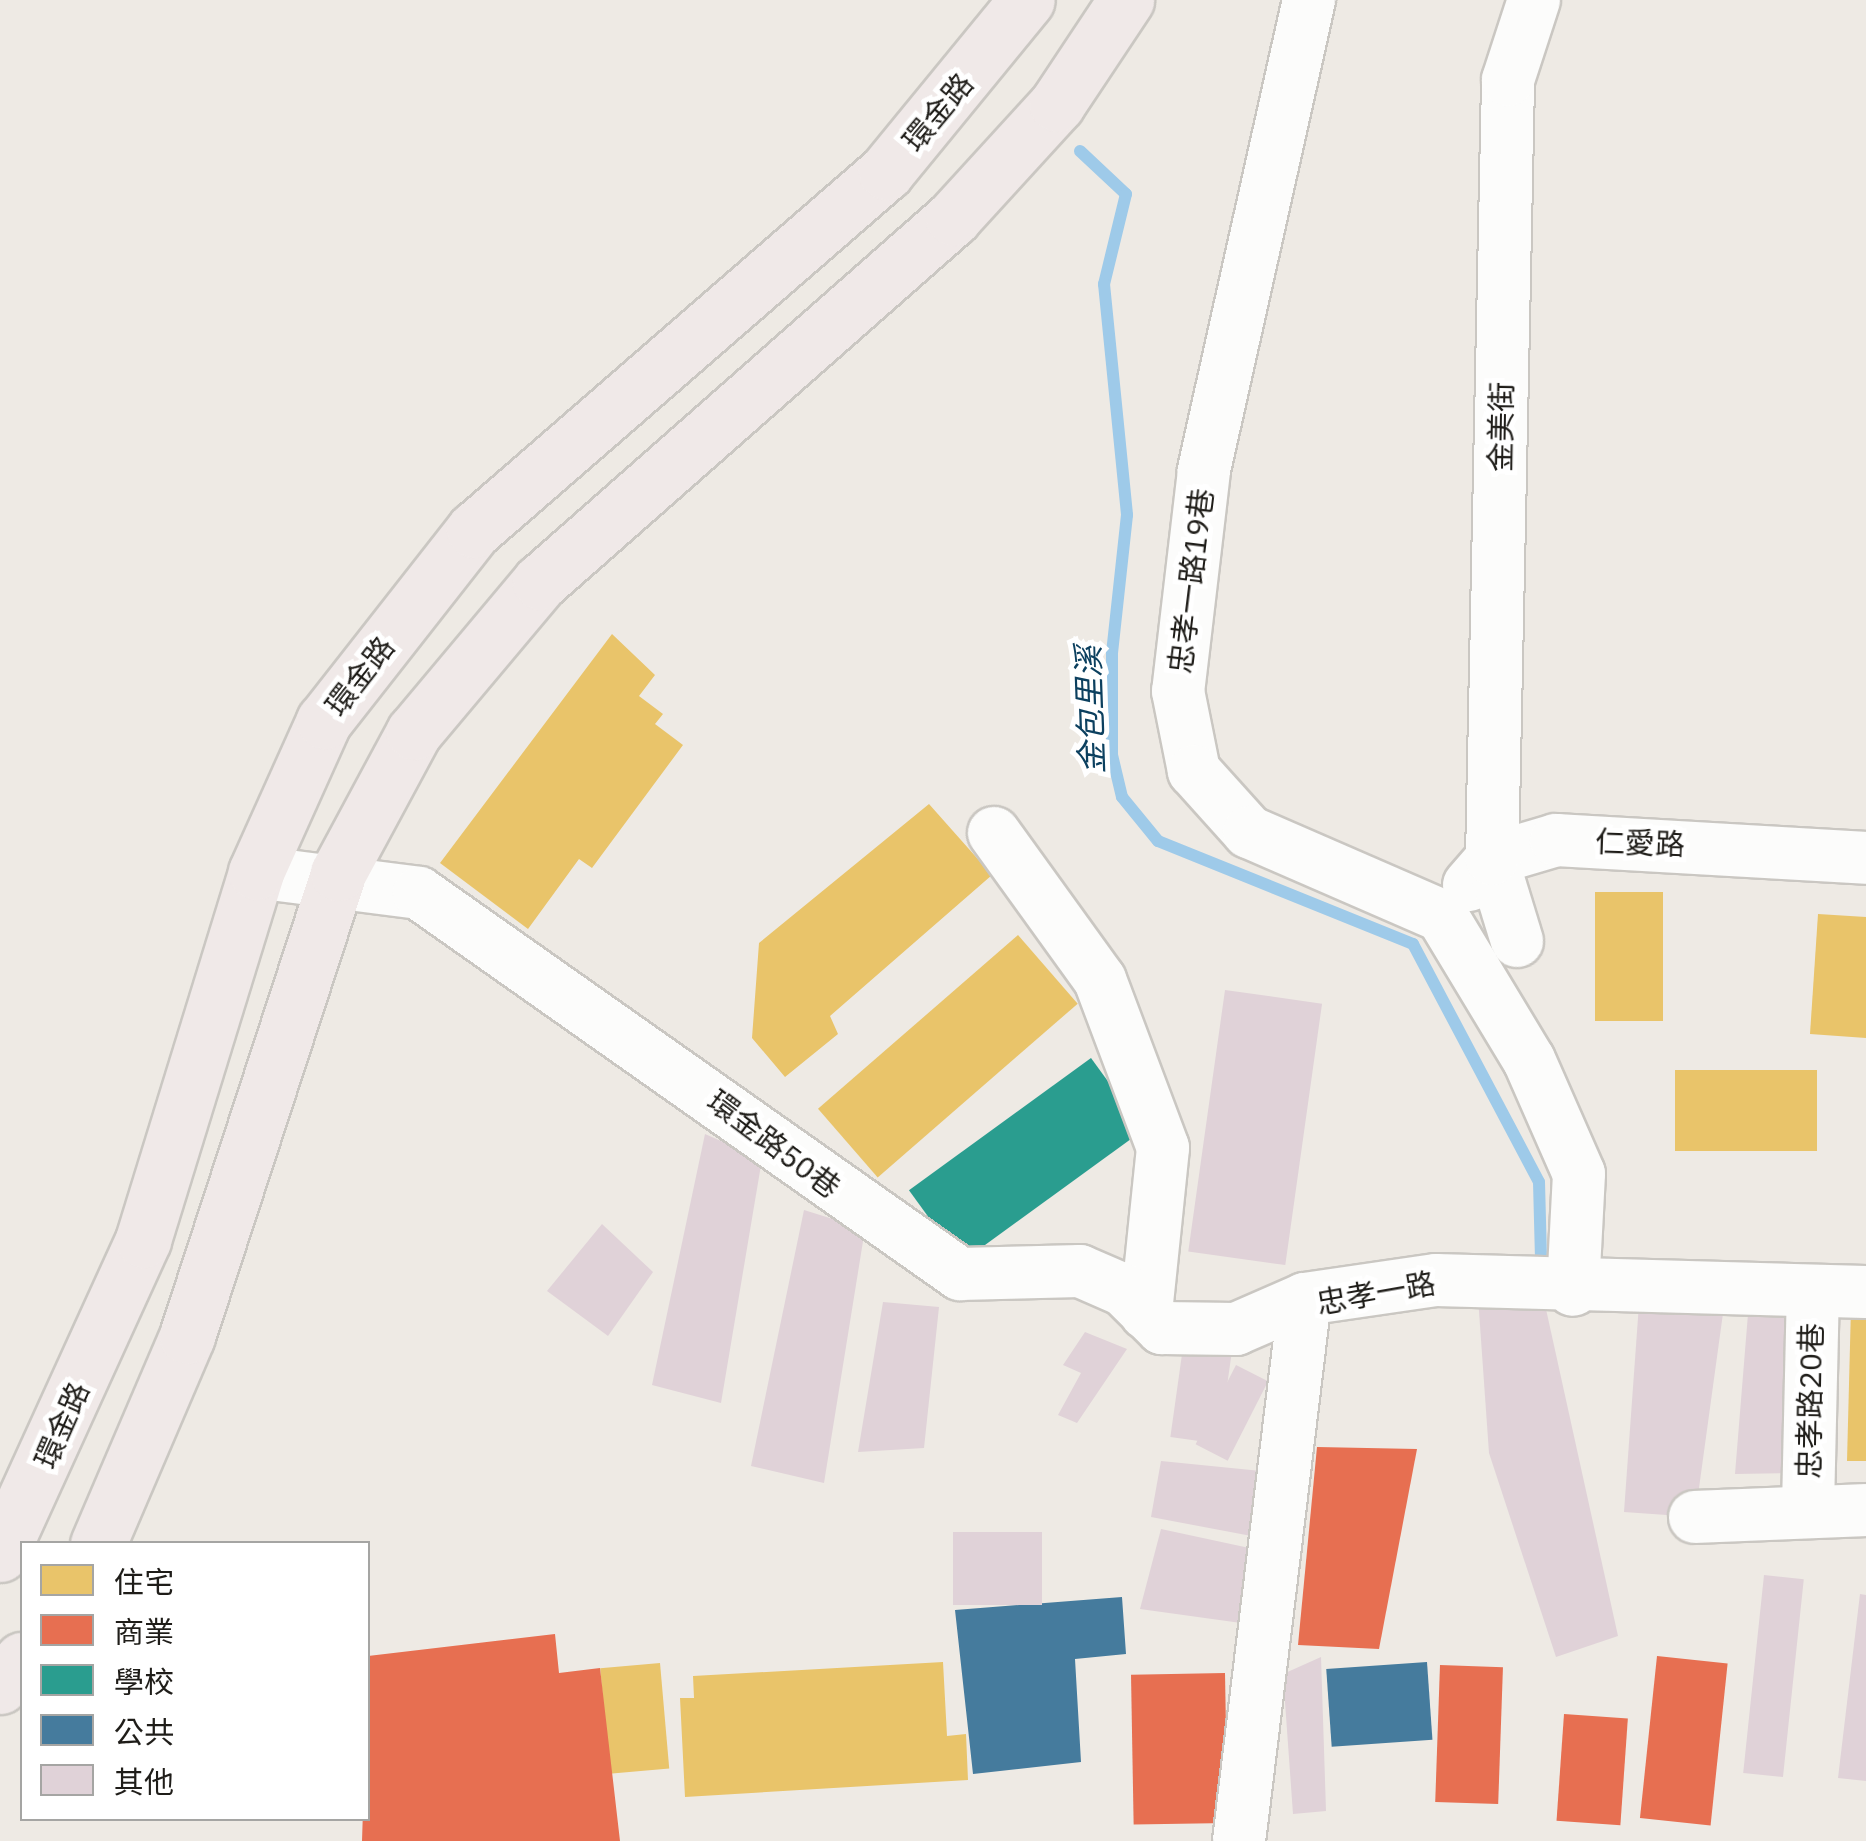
<!DOCTYPE html>
<html>
<head>
<meta charset="utf-8">
<style>
  body { margin:0 }
  #map { position:relative; width:1866px; height:1841px; overflow:hidden; background:#eeeae4; font-family:"IBM Plex Sans","Noto Sans TC",sans-serif }
  div>[style] { position:absolute }
  .homes>* { inset:0; background:#e9c46a; transform-origin:0 0 }
  .shops>* { inset:0; background:#e76f51; transform-origin:0 0 }
  .schools>* { inset:0; background:#2a9d8f; transform-origin:0 0 }
  .public>* { inset:0; background:#457b9d; transform-origin:0 0 }
  .stream>* { height:12px; margin:-6px; padding:0 6px; transform-origin:6px; border-radius:6px; background:#9ecae9 }
  .building>* { inset:0; background:#e0d2d8; transform-origin:0 0 }
  .roads { filter:drop-shadow(2px 0 #cac7c2) drop-shadow(-2px 0 #cac7c2) drop-shadow(0 2px #cac7c2) drop-shadow(0 -2px #cac7c2) }
  .minor>* { height:52px; margin:-26px; padding:0 26px; transform-origin:26px; border-radius:26px; background:#fcfcfb }
  .major>* { height:55px; margin:-27.5px; padding:0 27.5px; transform-origin:27.5px; border-radius:27.5px; background:#f0e9e8 }
  span { translate:-50% -50%; white-space:nowrap; text-align:center; line-height:1.15; -webkit-text-stroke:10px #fff; paint-order:stroke }
  .street-label { font-size:30px; color:#1f1d19 }
  .water-label { font-size:32px; color:#0c405f; font-style:italic }
  .legend { position:absolute; left:20px; top:1541px; width:350px; height:280px; box-sizing:border-box; background:#fff; border:2px solid #a5a5a3; margin:0; padding:12px 18px; list-style:none; font-size:30px; color:#1f1d19 }
  .legend li { display:flex; align-items:center; gap:20px; height:50px }
  .legend b { width:50px; border:2px solid #a5a5a3 }
</style>
</head>
<body>
<div id="map">
  <div class="homes">
    <i style="clip-path:polygon(612px 634px,655px 675px,639px 696px,663px 714px,655px 724px,683px 745px,592px 868px,579px 859px,528px 929px,440px 863px)"></i>
    <i style="clip-path:polygon(929px 804px,992px 875px,830px 1016px,838px 1034px,785px 1077px,752px 1038px,759px 943px)"></i>
    <i style="left:1663px;top:892px;width:129px;height:68px;rotate:90deg"></i>
    <i style="clip-path:polygon(1818px 914px,1866px 917px,1866px 1038px,1810px 1034px)"></i>
    <i style="left:1018px;top:935px;width:91px;height:265px;rotate:49deg"></i>
    <i style="left:1675px;top:1070px;width:142px;height:81px"></i>
    <i style="clip-path:polygon(1851px 1307px,1866px 1307px,1866px 1461px,1847px 1461px)"></i>
    <i style="clip-path:polygon(943px 1662px,947px 1736px,966px 1734px,968px 1780px,685px 1797px,680px 1698px,694px 1698px,693px 1676px)"></i>
    <i style="left:660px;top:1663px;width:106px;height:60px;rotate:85deg"></i>
  </div>
  <div class="shops">
    <i style="clip-path:polygon(1317px 1447px,1417px 1449px,1379px 1649px,1298px 1645px)"></i>
    <i style="clip-path:polygon(555px 1634px,559px 1673px,600px 1668px,620px 1841px,362px 1841px,368px 1656px)"></i>
    <i style="left:1657px;top:1656px;width:71px;height:163px;rotate:6deg"></i>
    <i style="left:1440px;top:1665px;width:63px;height:137px;rotate:2deg"></i>
    <i style="left:1225px;top:1673px;width:150px;height:94px;rotate:89deg"></i>
    <i style="left:1564px;top:1714px;width:64px;height:107px;rotate:4deg"></i>
  </div>
  <div class="schools">
    <i style="left:1091px;top:1058px;width:89px;height:225px;rotate:54deg"></i>
  </div>
  <div class="public">
    <i style="clip-path:polygon(1122px 1597px,1126px 1654px,1075px 1659px,1081px 1762px,973px 1774px,955px 1610px)"></i>
    <i style="left:1427px;top:1662px;width:78px;height:101px;rotate:86deg"></i>
  </div>
  <div class="stream">
    <i style="left:1080px;top:151px;width:63px;rotate:43.1deg"></i>
    <i style="left:1126px;top:194px;width:93px;rotate:103.7deg"></i>
    <i style="left:1104px;top:284px;width:232px;rotate:84.3deg"></i>
    <i style="left:1127px;top:515px;width:139px;rotate:96.2deg"></i>
    <i style="left:1112px;top:653px;width:102px;rotate:90deg"></i>
    <i style="left:1112px;top:755px;width:43px;rotate:76.6deg"></i>
    <i style="left:1122px;top:797px;width:57px;rotate:50.7deg"></i>
    <i style="left:1158px;top:841px;width:275px;rotate:22deg"></i>
    <i style="left:1413px;top:944px;width:269px;rotate:62.1deg"></i>
    <i style="left:1539px;top:1182px;width:75px;rotate:88.5deg"></i>
  </div>
  <div class="building">
    <i style="left:1225px;top:990px;width:98px;height:264px;rotate:8deg"></i>
    <i style="clip-path:polygon(705px 1134px,762px 1159px,721px 1403px,652px 1385px)"></i>
    <i style="clip-path:polygon(804px 1210px,865px 1229px,824px 1483px,751px 1466px)"></i>
    <i style="clip-path:polygon(602px 1224px,653px 1272px,608px 1336px,547px 1291px)"></i>
    <i style="clip-path:polygon(1751px 1277px,1798px 1284px,1791px 1473px,1735px 1474px)"></i>
    <i style="clip-path:polygon(1477px 1283px,1542px 1291px,1618px 1636px,1556px 1657px,1489px 1453px)"></i>
    <i style="clip-path:polygon(883px 1302px,939px 1307px,924px 1448px,858px 1452px)"></i>
    <i style="clip-path:polygon(1639px 1304px,1724px 1306px,1695px 1517px,1624px 1512px)"></i>
    <i style="clip-path:polygon(1085px 1332px,1127px 1349px,1077px 1423px,1058px 1415px,1081px 1373px,1063px 1365px)"></i>
    <i style="left:1184px;top:1340px;width:49px;height:98px;rotate:8deg"></i>
    <i style="left:1236px;top:1365px;width:36px;height:89px;rotate:27deg"></i>
    <i style="clip-path:polygon(1161px 1461px,1271px 1472px,1262px 1538px,1151px 1517px)"></i>
    <i style="clip-path:polygon(1161px 1529px,1254px 1549px,1241px 1623px,1140px 1609px)"></i>
    <i style="left:953px;top:1532px;width:89px;height:73px"></i>
    <i style="left:1764px;top:1575px;width:40px;height:199px;rotate:6deg"></i>
    <i style="clip-path:polygon(1860px 1594px,1866px 1595px,1866px 1781px,1838px 1778px)"></i>
    <i style="clip-path:polygon(1321px 1657px,1326px 1811px,1293px 1814px,1283px 1674px)"></i>
  </div>
  <div class="roads">
    <div class="minor">
      <i style="left:1309px;top:0;width:483px;rotate:102.6deg"></i>
      <i style="left:1204px;top:471px;width:222px;rotate:96.7deg"></i>
      <i style="left:1178px;top:691px;width:82px;rotate:78.7deg"></i>
      <i style="left:1194px;top:771px;width:82px;rotate:48deg"></i>
      <i style="left:1249px;top:832px;width:210px;rotate:23.5deg"></i>
      <i style="left:1442px;top:916px;width:168px;rotate:58.9deg"></i>
      <i style="left:1529px;top:1060px;width:124px;rotate:66.3deg"></i>
      <i style="left:1579px;top:1174px;width:116px;rotate:93deg"></i>
      <i style="left:994px;top:833px;width:181px;rotate:54.2deg"></i>
      <i style="left:1100px;top:980px;width:179px;rotate:69.4deg"></i>
      <i style="left:1163px;top:1148px;width:166px;rotate:95.9deg"></i>
      <i style="left:256px;top:872px;width:164px;rotate:7.3deg"></i>
      <i style="left:419px;top:893px;width:662px;rotate:35.16deg"></i>
      <i style="left:960px;top:1274px;width:120px;rotate:-1.4deg"></i>
      <i style="left:1080px;top:1271px;width:48px;rotate:23.4deg"></i>
      <i style="left:1124px;top:1290px;width:54px;rotate:45deg"></i>
      <i style="left:1162px;top:1328px;width:74px;rotate:0.8deg"></i>
      <i style="left:1236px;top:1329px;width:75px;rotate:-23.5deg"></i>
      <i style="left:1469px;top:885px;width:35px;rotate:-49deg"></i>
      <i style="left:1492px;top:859px;width:67px;rotate:-16.5deg"></i>
      <i style="left:1556px;top:840px;width:311px;rotate:3.3deg"></i>
      <i style="left:1517px;top:941px;width:86px;rotate:-107deg"></i>
      <i style="left:1492px;top:859px;width:779px;rotate:-88.82deg"></i>
      <i style="left:1508px;top:80px;width:84px;rotate:-72deg"></i>
      <i style="left:1808px;top:1508px;width:214px;rotate:-88.7deg"></i>
      <i style="left:1695px;top:1517px;width:171px;rotate:-2.3deg"></i>
      <i style="left:1239px;top:1841px;width:546px;rotate:-83.06deg"></i>
      <i style="left:1305px;top:1299px;width:132px;rotate:-8.3deg"></i>
      <i style="left:1436px;top:1280px;width:430px;rotate:1.6deg"></i>
    </div>
    <div class="major">
      <i style="left:98px;top:1544px;width:226px;rotate:-66.8deg"></i>
      <i style="left:187px;top:1336px;width:487px;rotate:-71.9deg"></i>
      <i style="left:338px;top:873px;width:160px;rotate:-61.7deg"></i>
      <i style="left:414px;top:732px;width:196px;rotate:-50deg"></i>
      <i style="left:540px;top:582px;width:551px;rotate:-41.39deg"></i>
      <i style="left:953px;top:218px;width:154px;rotate:-47.6deg"></i>
      <i style="left:1057px;top:104px;width:125px;rotate:-56.4deg"></i>
      <i style="left:0;top:1554px;width:345px;rotate:-65.5deg"></i>
      <i style="left:143px;top:1240px;width:385px;rotate:-72.9deg"></i>
      <i style="left:256px;top:872px;width:166px;rotate:-65.8deg"></i>
      <i style="left:324px;top:721px;width:243px;rotate:-51.9deg"></i>
      <i style="left:474px;top:530px;width:546px;rotate:-40.99deg"></i>
      <i style="left:886px;top:172px;width:222px;rotate:-50.7deg"></i>
      <i style="left:0;top:1686px;width:34px;rotate:-50deg"></i>
    </div>
  </div>
  <div class="street-label">
    <span style="left:938px;top:112px;rotate:-50deg">環金路</span>
    <span style="left:1501px;top:427px;rotate:-89deg">金美街</span>
    <span style="left:1191px;top:581px;rotate:-83deg">忠孝一路19巷</span>
    <span style="left:360px;top:676px;rotate:-52deg">環金路</span>
    <span style="left:1640px;top:843px;rotate:2deg">仁愛路</span>
    <span style="left:774px;top:1144px;rotate:37deg">環金路50巷</span>
    <span style="left:1376px;top:1293px;rotate:-10deg">忠孝一路</span>
    <span style="left:1810px;top:1401px;rotate:-89deg">忠孝路20巷</span>
    <span style="left:62px;top:1425px;rotate:-66deg">環金路</span>
  </div>
  <div class="water-label">
    <span style="left:1090px;top:710px;rotate:-92deg">金包里溪</span>
  </div>
  <ul class="legend">
  <li><b style="height:28px;background:#e9c46a"></b>住宅</li>
  <li><b style="height:28px;background:#e76f51"></b>商業</li>
  <li><b style="height:28px;background:#2a9d8f"></b>學校</li>
  <li><b style="height:28px;background:#457b9d"></b>公共</li>
  <li><b style="height:28px;background:#e0d2d8"></b>其他</li>
  </ul>
</div>
</body>
</html>
